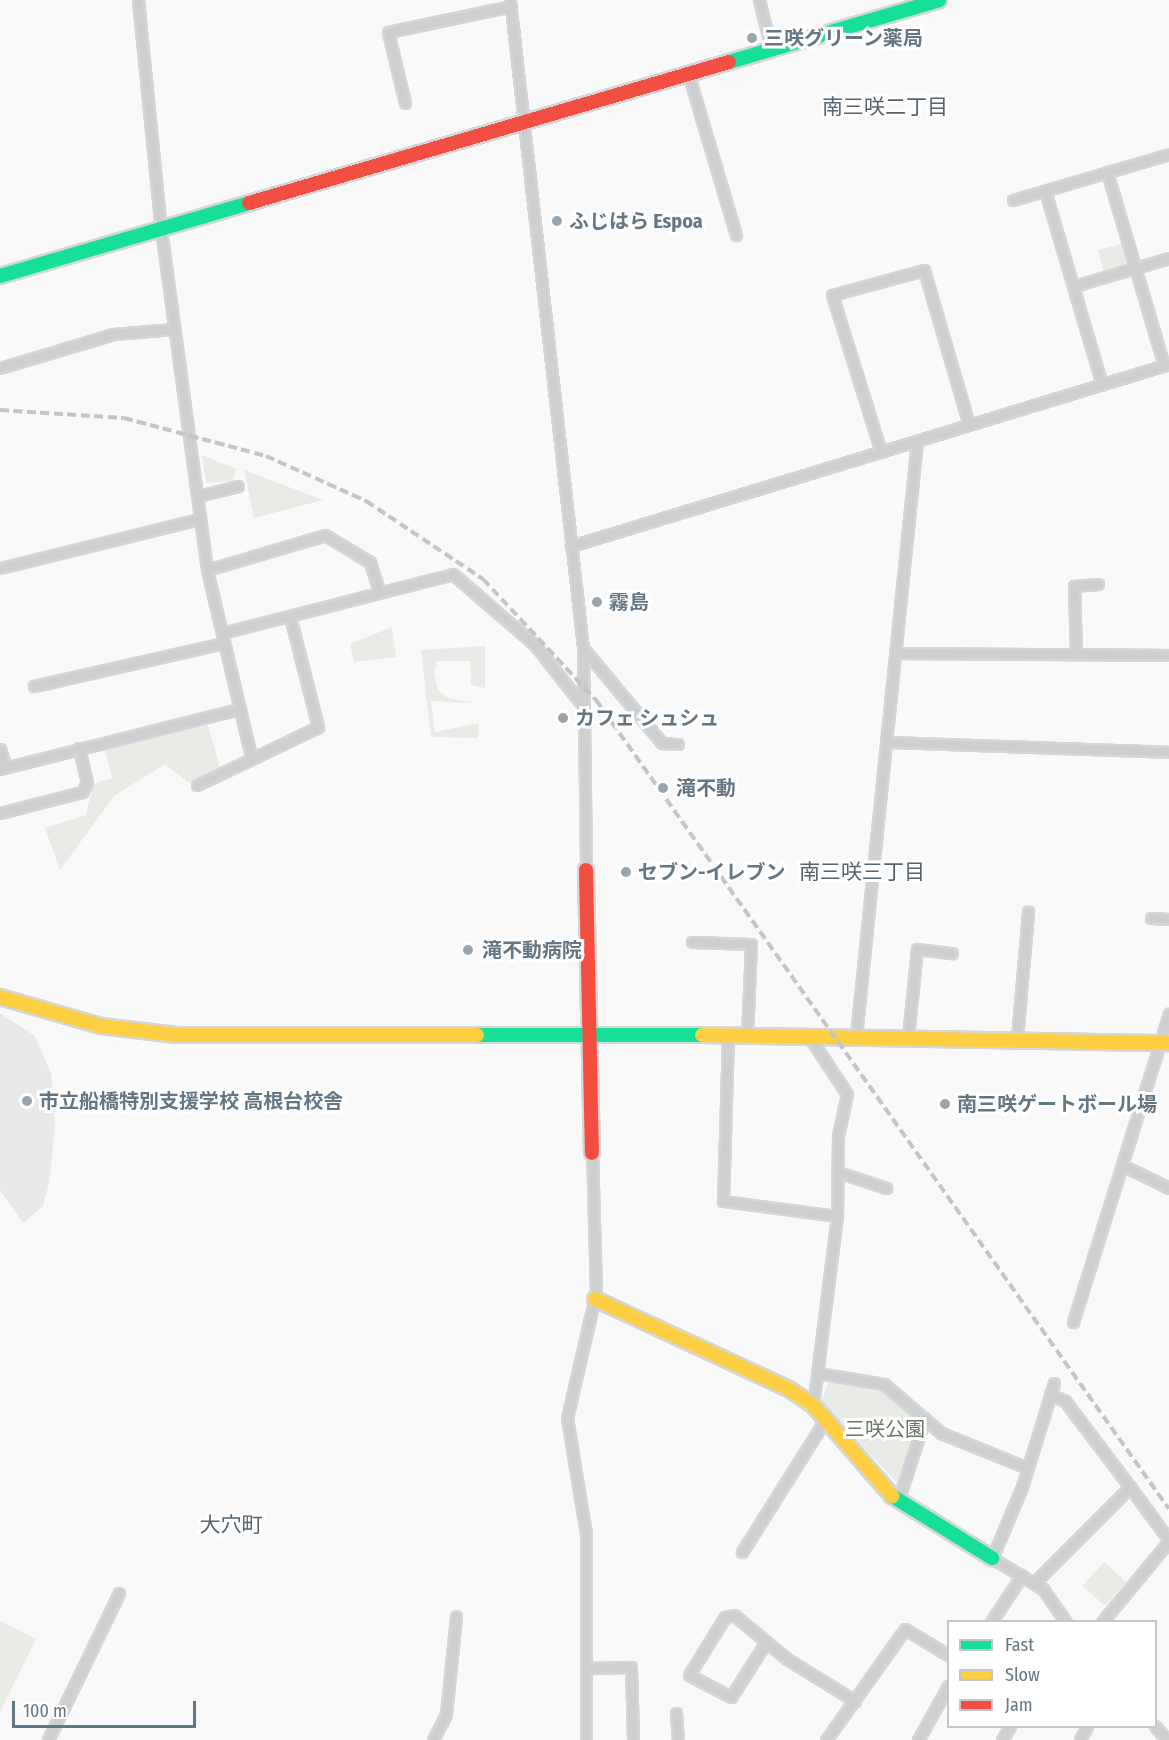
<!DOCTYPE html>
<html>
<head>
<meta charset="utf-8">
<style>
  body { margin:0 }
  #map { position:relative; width:1169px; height:1740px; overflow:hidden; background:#f9f9f9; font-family:"Fira Sans Condensed","Noto Sans JP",sans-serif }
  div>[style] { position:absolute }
  .built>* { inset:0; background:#e8e9e9 }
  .green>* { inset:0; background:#e8ebe6; transform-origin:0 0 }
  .roads { filter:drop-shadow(2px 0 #d5d6d7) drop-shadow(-2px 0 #d5d6d7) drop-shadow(0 2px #d5d6d7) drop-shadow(0 -2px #d5d6d7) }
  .street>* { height:9px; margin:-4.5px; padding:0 4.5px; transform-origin:4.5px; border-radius:4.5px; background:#cecfd0 }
  .fast>* { height:14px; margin:-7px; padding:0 7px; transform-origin:7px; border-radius:7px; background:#16e098 }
  .slow>* { height:14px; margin:-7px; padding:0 7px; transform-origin:7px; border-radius:7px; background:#ffcf43 }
  .jam>* { height:14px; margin:-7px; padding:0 7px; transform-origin:7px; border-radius:7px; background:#f24e42 }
  .rail>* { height:4px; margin-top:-2px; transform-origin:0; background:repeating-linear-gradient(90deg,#c3c5c6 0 9px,transparent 0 13.5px) }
  .dots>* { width:16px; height:16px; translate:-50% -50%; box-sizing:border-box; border:3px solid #fff; border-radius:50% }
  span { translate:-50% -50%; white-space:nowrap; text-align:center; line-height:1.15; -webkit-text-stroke:6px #fff; paint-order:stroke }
  .poi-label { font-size:20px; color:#657683; font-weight:700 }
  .left { translate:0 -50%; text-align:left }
  .park-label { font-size:20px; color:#687a64 }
  .neighbourhood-label { font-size:21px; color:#57646e }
  .legend { position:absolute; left:947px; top:1620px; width:210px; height:108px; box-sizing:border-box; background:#fff; border:2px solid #c1c8cd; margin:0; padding:8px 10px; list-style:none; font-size:18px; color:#657683 }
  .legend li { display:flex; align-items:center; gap:12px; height:30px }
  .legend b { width:30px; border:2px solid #c1c8cd }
  .scale { position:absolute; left:12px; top:1701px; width:184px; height:27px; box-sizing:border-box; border:3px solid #657683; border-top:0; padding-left:8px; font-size:18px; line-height:21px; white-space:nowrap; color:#657683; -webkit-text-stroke:4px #fff; paint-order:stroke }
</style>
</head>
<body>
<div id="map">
  <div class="built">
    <i style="clip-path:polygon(0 1013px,35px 1036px,51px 1073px,55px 1128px,49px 1184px,43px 1206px,23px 1223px,0 1190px)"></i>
  </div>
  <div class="green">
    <i style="clip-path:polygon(1122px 244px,1128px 264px,1104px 273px,1098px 250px)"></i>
    <i style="clip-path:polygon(202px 455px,236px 469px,233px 481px,206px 483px)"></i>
    <i style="clip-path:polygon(244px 470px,323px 500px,254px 518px)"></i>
    <i style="clip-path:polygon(392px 627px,396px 657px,354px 662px,350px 644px)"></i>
    <i style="clip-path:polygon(485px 646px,485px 688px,471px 685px,470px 661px,437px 661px,434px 672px,438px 690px,448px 698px,474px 703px,431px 701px,435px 732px,479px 723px,478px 738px,431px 737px,421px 650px)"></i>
    <i style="clip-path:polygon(208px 725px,220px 768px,189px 783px,165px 764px,114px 796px,60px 870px,45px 828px,86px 815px,93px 784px,112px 778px,105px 750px)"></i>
    <i style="clip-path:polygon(829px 1381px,880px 1387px,921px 1419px,899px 1485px,821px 1402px)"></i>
    <i style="left:1104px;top:1562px;width:30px;height:32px;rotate:42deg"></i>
    <i style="clip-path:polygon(0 1621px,36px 1639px,0 1712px)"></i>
  </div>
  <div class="roads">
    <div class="street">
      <i style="left:138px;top:0;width:230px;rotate:84.3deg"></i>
      <i style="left:161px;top:229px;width:344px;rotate:82.3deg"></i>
      <i style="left:207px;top:570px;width:191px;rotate:76.7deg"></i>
      <i style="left:510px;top:0;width:652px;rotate:83.57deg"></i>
      <i style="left:583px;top:648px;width:222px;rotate:89.2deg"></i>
      <i style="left:759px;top:0;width:49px;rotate:76deg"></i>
      <i style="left:688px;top:73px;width:169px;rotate:73.5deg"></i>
      <i style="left:405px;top:103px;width:73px;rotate:-103.5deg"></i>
      <i style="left:388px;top:32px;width:126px;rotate:-11.9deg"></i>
      <i style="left:1107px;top:172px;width:202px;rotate:73.6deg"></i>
      <i style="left:1045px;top:191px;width:202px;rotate:73.6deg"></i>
      <i style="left:1013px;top:200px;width:163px;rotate:-16.4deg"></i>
      <i style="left:1074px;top:286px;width:99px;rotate:-16.4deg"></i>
      <i style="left:0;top:368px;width:118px;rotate:-16.7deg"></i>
      <i style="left:113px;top:334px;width:61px;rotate:-4.7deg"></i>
      <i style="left:881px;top:452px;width:164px;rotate:-107.3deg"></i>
      <i style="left:832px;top:295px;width:95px;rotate:-15.2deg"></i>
      <i style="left:924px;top:270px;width:161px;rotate:73.8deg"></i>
      <i style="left:198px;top:496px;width:41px;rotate:-14deg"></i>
      <i style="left:571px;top:546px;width:625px;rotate:-16.93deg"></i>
      <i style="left:0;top:568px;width:206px;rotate:-13.8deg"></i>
      <i style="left:207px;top:570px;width:123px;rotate:-16.5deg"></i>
      <i style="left:325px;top:535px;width:52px;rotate:31deg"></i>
      <i style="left:370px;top:562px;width:31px;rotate:73deg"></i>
      <i style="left:222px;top:633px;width:238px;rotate:-14.3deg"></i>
      <i style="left:453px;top:574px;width:108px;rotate:40.9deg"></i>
      <i style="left:535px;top:645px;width:78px;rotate:51.8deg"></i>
      <i style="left:583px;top:648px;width:124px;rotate:50.3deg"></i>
      <i style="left:662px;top:743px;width:16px;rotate:4deg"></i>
      <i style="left:898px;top:653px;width:271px;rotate:0.4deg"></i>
      <i style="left:1076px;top:653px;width:67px;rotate:-91.7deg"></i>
      <i style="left:1074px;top:586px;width:24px;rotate:-5deg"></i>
      <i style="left:34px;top:686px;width:195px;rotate:-12.8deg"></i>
      <i style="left:887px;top:742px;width:282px;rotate:2deg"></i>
      <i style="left:0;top:749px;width:19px;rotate:72deg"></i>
      <i style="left:0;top:769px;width:246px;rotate:-14.1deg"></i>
      <i style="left:197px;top:785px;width:134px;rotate:-25.6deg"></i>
      <i style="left:318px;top:727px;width:114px;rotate:-104.2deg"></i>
      <i style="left:0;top:813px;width:85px;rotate:-14.4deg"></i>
      <i style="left:82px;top:792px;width:10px;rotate:-61deg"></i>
      <i style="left:87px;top:783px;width:36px;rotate:-103deg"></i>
      <i style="left:1151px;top:918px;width:18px;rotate:3deg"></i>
      <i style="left:692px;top:942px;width:59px;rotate:1.9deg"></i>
      <i style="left:751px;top:944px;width:92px;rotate:92.5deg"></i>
      <i style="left:808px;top:1035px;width:71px;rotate:56.5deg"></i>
      <i style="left:847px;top:1094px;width:43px;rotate:102.1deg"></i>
      <i style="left:838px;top:1136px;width:80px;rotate:90.7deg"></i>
      <i style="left:837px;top:1216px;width:191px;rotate:97.2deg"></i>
      <i style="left:728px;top:1036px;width:165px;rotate:91.7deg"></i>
      <i style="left:723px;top:1201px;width:115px;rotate:7.5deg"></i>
      <i style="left:856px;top:1036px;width:598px;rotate:-84.15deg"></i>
      <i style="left:908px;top:1037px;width:88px;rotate:-84.2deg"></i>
      <i style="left:917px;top:949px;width:35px;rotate:7deg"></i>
      <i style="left:1017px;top:1038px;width:127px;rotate:-85deg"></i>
      <i style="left:1122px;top:1165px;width:52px;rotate:26.1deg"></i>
      <i style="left:838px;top:1172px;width:51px;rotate:18.4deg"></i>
      <i style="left:1073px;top:1322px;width:323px;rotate:-72.7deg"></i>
      <i style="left:817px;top:1373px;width:68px;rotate:9.3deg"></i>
      <i style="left:884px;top:1384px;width:75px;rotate:40.7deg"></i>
      <i style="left:941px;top:1433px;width:91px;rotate:22deg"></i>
      <i style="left:1054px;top:1383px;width:109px;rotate:107.1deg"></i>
      <i style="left:1022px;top:1487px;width:77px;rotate:112.9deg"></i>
      <i style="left:992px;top:1558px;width:60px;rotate:31.3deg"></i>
      <i style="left:1043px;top:1589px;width:40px;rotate:55.1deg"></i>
      <i style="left:1050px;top:1394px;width:17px;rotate:25deg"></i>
      <i style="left:1065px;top:1401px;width:108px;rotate:52.9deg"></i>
      <i style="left:898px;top:1501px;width:87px;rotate:-72deg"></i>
      <i style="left:742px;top:1552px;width:156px;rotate:-57.8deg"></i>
      <i style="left:1035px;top:1582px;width:134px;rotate:-45deg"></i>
      <i style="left:1130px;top:1487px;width:66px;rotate:53.7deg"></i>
      <i style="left:991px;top:1622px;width:56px;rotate:-56.6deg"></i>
      <i style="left:1102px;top:1622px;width:105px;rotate:-50.4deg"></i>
      <i style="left:766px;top:1642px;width:65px;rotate:122.5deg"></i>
      <i style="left:731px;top:1697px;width:47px;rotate:-152.4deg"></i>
      <i style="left:689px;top:1675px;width:68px;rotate:-58.2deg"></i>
      <i style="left:725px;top:1617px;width:9px;rotate:-13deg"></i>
      <i style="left:734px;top:1615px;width:69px;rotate:39.7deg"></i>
      <i style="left:787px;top:1659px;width:80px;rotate:31.7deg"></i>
      <i style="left:587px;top:1668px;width:44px;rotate:-1.3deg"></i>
      <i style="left:631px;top:1667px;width:73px;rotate:88.4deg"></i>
      <i style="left:676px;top:1713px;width:27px;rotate:86deg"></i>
      <i style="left:1155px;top:1726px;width:18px;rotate:49deg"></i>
      <i style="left:48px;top:1740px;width:163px;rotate:-64.2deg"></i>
      <i style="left:433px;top:1740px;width:29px;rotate:-63deg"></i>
      <i style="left:446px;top:1714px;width:98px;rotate:-84.1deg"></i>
      <i style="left:586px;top:1740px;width:206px;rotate:-90deg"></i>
      <i style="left:586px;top:1534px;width:118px;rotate:-99.3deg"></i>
      <i style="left:567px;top:1418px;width:129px;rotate:-77deg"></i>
      <i style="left:596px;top:1292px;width:139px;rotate:-91.6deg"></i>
      <i style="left:826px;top:1740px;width:136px;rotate:-54.6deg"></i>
      <i style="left:905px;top:1629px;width:50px;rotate:31.2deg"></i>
      <i style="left:918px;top:1740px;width:62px;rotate:-60.9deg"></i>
      <i style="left:1002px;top:1740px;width:16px;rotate:-60deg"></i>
      <i style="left:1080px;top:1740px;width:16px;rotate:-63deg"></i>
    </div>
    <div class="fast">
      <i style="left:729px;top:62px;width:219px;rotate:-16.4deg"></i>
      <i style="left:0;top:276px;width:259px;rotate:-16.3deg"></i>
      <i style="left:477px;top:1035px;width:225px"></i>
      <i style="left:892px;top:1496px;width:118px;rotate:31.8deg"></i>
    </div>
    <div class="slow">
      <i style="left:0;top:997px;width:105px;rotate:16deg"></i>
      <i style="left:101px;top:1026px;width:76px;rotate:6.8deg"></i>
      <i style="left:176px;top:1035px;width:301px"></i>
      <i style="left:702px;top:1035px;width:467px;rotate:1deg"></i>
      <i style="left:595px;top:1299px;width:214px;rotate:24.9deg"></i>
      <i style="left:789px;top:1389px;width:29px;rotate:34deg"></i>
      <i style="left:813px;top:1405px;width:121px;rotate:49deg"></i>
    </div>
    <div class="jam">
      <i style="left:249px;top:203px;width:500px;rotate:-16.37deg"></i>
      <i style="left:586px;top:870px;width:283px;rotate:88.8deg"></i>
    </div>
  </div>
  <div class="rail">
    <i style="left:0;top:410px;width:124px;rotate:3.7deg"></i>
    <i style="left:124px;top:418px;width:147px;rotate:15deg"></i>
    <i style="left:266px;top:456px;width:110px;rotate:24.2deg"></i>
    <i style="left:366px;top:501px;width:141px;rotate:33.7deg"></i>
    <i style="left:483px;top:579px;width:166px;rotate:47deg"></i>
    <i style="left:596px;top:700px;width:991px;rotate:54.69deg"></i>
  </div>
  <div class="dots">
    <i style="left:752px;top:38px;background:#99a4ac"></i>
    <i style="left:557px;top:221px;background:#99a4ac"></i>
    <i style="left:597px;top:602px;background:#99a4ac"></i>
    <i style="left:563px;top:718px;background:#99a4ac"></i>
    <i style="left:663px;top:788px;background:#99a4ac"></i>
    <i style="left:626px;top:872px;background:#99a4ac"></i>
    <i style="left:468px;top:950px;background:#99a4ac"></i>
    <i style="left:27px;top:1101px;background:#99a4ac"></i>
    <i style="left:945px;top:1104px;background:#99a4ac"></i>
  </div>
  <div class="poi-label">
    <span class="left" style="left:764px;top:38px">三咲グリーン薬局</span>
    <span class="left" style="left:569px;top:221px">ふじはら Espoa</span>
    <span class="left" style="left:609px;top:602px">霧島</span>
    <span class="left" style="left:575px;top:718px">カフェ シュシュ</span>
    <span class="left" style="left:676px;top:788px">滝不動</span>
    <span class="left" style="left:638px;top:872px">セブン-イレブン</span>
    <span class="left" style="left:482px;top:950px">滝不動病院</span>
    <span class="left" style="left:39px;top:1101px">市立船橋特別支援学校 高根台校舎</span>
    <span class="left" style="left:957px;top:1104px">南三咲ゲートボール場</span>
  </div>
  <div class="park-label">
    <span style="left:885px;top:1429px">三咲公園</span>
  </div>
  <div class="neighbourhood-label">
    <span style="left:885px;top:107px">南三咲二丁目</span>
    <span style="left:862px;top:872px">南三咲三丁目</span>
    <span style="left:231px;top:1525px">大穴町</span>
  </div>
  <ul class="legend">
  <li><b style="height:8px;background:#16e098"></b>Fast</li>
  <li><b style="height:8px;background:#ffcf43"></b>Slow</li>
  <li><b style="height:8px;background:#f24e42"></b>Jam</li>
  </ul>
  <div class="scale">100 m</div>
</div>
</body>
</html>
